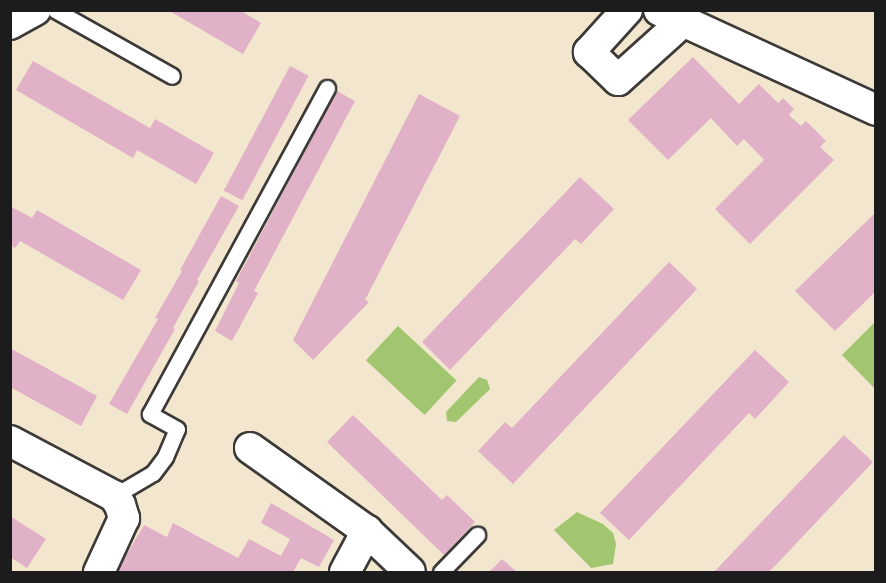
<!DOCTYPE html>
<html>
<head>
<meta charset="utf-8">
<style>
  body { margin:0 }
  #map { position:relative; width:886px; height:583px; overflow:hidden; background:#f3e6ce; font-family:"Architects Daughter",sans-serif }
  div>[style] { position:absolute }
  .green>* { inset:0; background:#a2c670; transform-origin:0 0 }
  .building>* { inset:0; background:#e1b1c7; transform-origin:0 0 }
  .roads { filter:drop-shadow(2px 0 #3c3a37) drop-shadow(-2px 0 #3c3a37) drop-shadow(0 2px #3c3a37) drop-shadow(0 -2px #3c3a37) }
  .service>* { height:15px; margin:-7.5px; padding:0 7.5px; transform-origin:7.5px; border-radius:7.5px; background:#fff }
  .minor>* { height:30px; margin:-15px; padding:0 15px; transform-origin:15px; border-radius:15px; background:#fff }
  span { translate:-50% -50%; white-space:nowrap; text-align:center; line-height:1.15; -webkit-text-stroke:5px #f7f3e8; paint-order:stroke }
  .frame { position:absolute; inset:0; border:12px solid #1c1c1c; pointer-events:none }
</style>
</head>
<body>
<div id="map">
  <div class="green">
    <i style="clip-path:polygon(875px 322px,876px 388px,875px 389px,842px 355px)"></i>
    <i style="left:398px;top:326px;width:80px;height:47px;rotate:43deg"></i>
    <i style="clip-path:polygon(479px 377px,487px 380px,490px 389px,456px 422px,447px 421px,446px 412px)"></i>
    <i style="clip-path:polygon(577px 512px,603px 524px,613px 533px,616px 544px,613px 564px,591px 568px,554px 530px)"></i>
  </div>
  <div class="building">
    <i style="clip-path:polygon(168px 10px,240px 10px,261px 23px,243px 54px)"></i>
    <i style="clip-path:polygon(693px 57px,739px 104px,759px 84px,778px 103px,783px 98px,794px 109px,789px 115px,801px 126px,806px 121px,826px 141px,820px 147px,834px 160px,750px 244px,715px 209px,764px 160px,744px 139px,737px 146px,711px 118px,668px 160px,628px 120px)"></i>
    <i style="clip-path:polygon(33px 61px,150px 128px,155px 119px,214px 153px,196px 184px,137px 150px,133px 158px,16px 90px)"></i>
    <i style="left:290px;top:66px;width:21px;height:141px;rotate:28deg"></i>
    <i style="clip-path:polygon(337px 91px,355px 101px,254px 291px,258px 293px,232px 341px,215px 331px,239px 283px,236px 281px)"></i>
    <i style="clip-path:polygon(419px 94px,460px 116px,365px 300px,369px 302px,313px 360px,293px 340px)"></i>
    <i style="clip-path:polygon(580px 177px,614px 209px,581px 244px,575px 239px,450px 370px,422px 342px)"></i>
    <i style="clip-path:polygon(221px 196px,239px 206px,197px 280px,199px 281px,173px 328px,175px 329px,127px 414px,109px 404px,158px 319px,155px 318px,182px 271px,180px 270px)"></i>
    <i style="clip-path:polygon(10px 206px,32px 218px,37px 210px,141px 270px,123px 300px,20px 241px,15px 248px,10px 245px)"></i>
    <i style="clip-path:polygon(876px 212px,876px 291px,835px 331px,795px 291px)"></i>
    <i style="clip-path:polygon(669px 262px,697px 289px,513px 484px,478px 451px,505px 422px,512px 428px)"></i>
    <i style="clip-path:polygon(10px 348px,97px 396px,81px 426px,10px 387px)"></i>
    <i style="clip-path:polygon(755px 350px,789px 382px,755px 419px,749px 413px,629px 540px,600px 513px)"></i>
    <i style="clip-path:polygon(353px 415px,442px 500px,447px 495px,475px 522px,444px 555px,327px 442px)"></i>
    <i style="clip-path:polygon(844px 435px,873px 462px,773px 568px,768px 572px,714px 572px)"></i>
    <i style="clip-path:polygon(271px 503px,334px 540px,319px 567px,301px 558px,293px 572px,116px 572px,144px 525px,167px 537px,173px 523px,238px 558px,249px 539px,281px 556px,290px 539px,261px 523px)"></i>
    <i style="clip-path:polygon(10px 516px,46px 539px,27px 568px,10px 557px)"></i>
    <i style="clip-path:polygon(502px 559px,517px 572px,489px 572px)"></i>
  </div>
  <div class="roads">
    <div class="service">
      <i style="left:55px;top:10px;width:134px;rotate:29.4deg"></i>
      <i style="left:114px;top:496px;width:45px;rotate:-30.5deg"></i>
      <i style="left:153px;top:473px;width:20px;rotate:-53deg"></i>
      <i style="left:165px;top:457px;width:30px;rotate:-67deg"></i>
      <i style="left:177px;top:429px;width:31px;rotate:-151deg"></i>
      <i style="left:150px;top:414px;width:371px;rotate:-61.5deg"></i>
      <i style="left:441px;top:572px;width:52px;rotate:-45.8deg"></i>
    </div>
    <div class="minor">
      <i style="left:627px;top:10px;width:57px;rotate:132.1deg"></i>
      <i style="left:589px;top:52px;width:40px;rotate:44deg"></i>
      <i style="left:618px;top:80px;width:85px;rotate:-42.1deg"></i>
      <i style="left:659px;top:10px;width:239px;rotate:24.7deg"></i>
      <i style="left:10px;top:24px;width:29px;rotate:-29deg"></i>
      <i style="left:10px;top:441px;width:118px;rotate:27.9deg"></i>
      <i style="left:114px;top:496px;width:11px;rotate:56deg"></i>
      <i style="left:120px;top:505px;width:14px;rotate:73deg"></i>
      <i style="left:124px;top:518px;width:60px;rotate:114.8deg"></i>
      <i style="left:250px;top:448px;width:143px;rotate:35.4deg"></i>
      <i style="left:367px;top:531px;width:59px;rotate:43.6deg"></i>
      <i style="left:345px;top:572px;width:47px;rotate:-61.8deg"></i>
    </div>
  </div>
  <div class="frame"></div>
</div>
</body>
</html>
